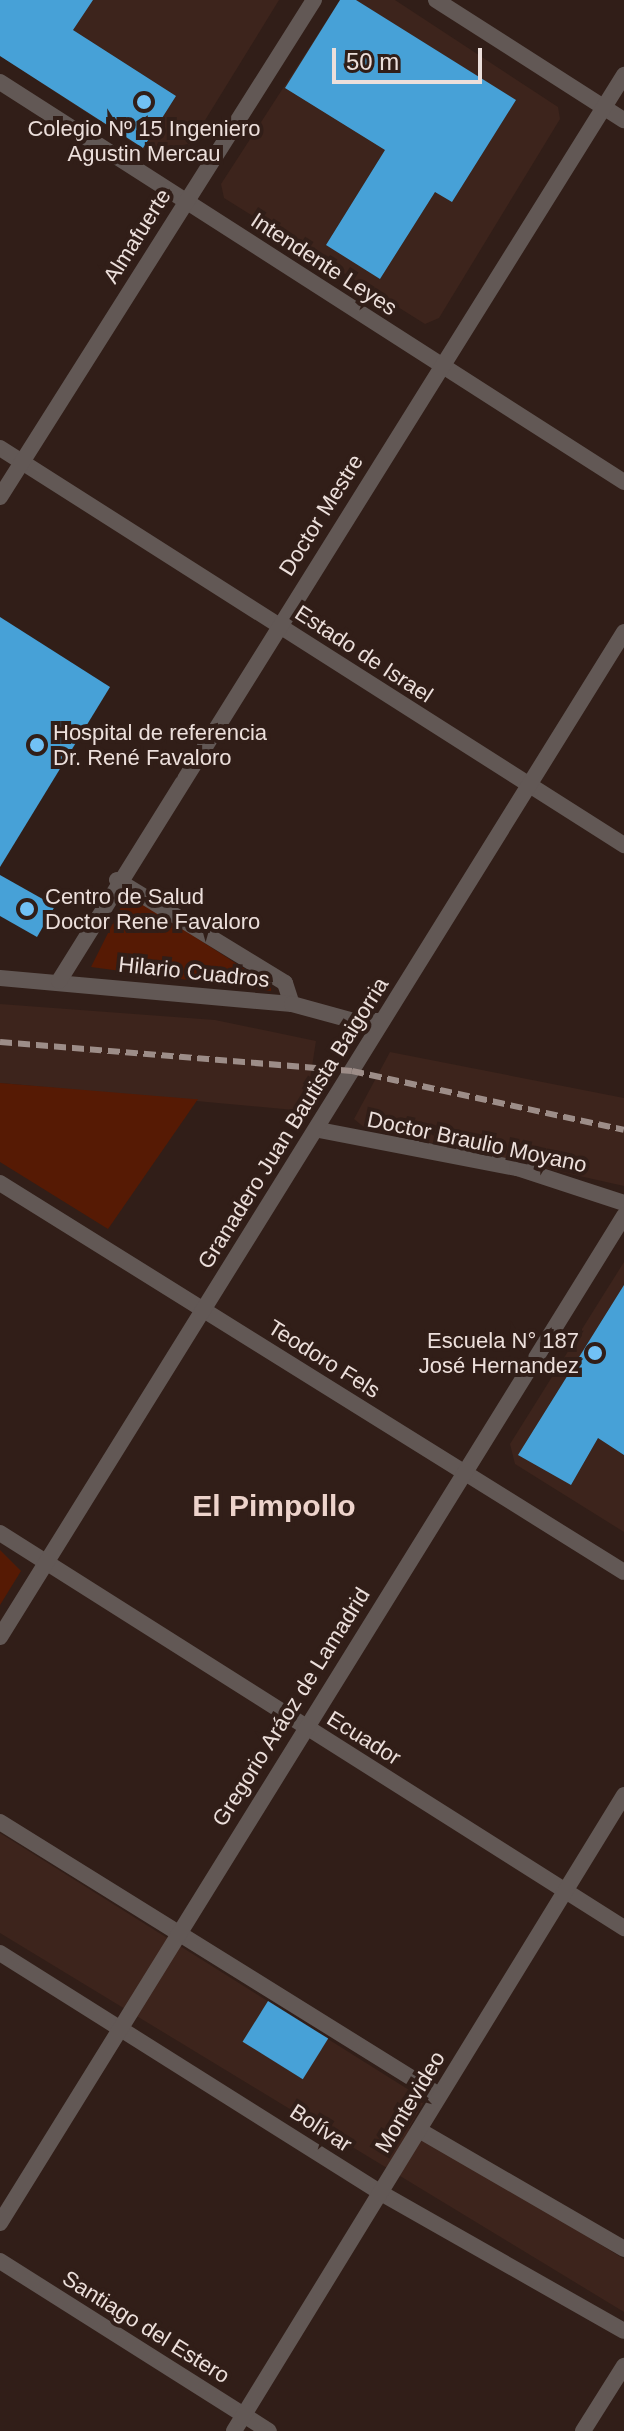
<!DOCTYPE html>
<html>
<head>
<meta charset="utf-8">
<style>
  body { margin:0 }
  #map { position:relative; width:624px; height:2431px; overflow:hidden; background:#311e18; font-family:Arial,sans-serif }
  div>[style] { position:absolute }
  .built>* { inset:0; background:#3d241c }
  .green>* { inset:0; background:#561a04 }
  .building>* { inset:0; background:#47a1d7; transform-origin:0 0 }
  .minor>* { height:16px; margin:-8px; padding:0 8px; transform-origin:8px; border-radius:8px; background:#625855 }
  .rail>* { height:6px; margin-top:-3px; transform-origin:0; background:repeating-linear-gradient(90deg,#9d8d88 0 12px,transparent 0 18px) }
  .dots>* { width:22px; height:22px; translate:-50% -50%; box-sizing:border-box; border:4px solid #311e18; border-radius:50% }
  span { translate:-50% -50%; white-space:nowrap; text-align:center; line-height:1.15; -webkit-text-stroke:8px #311e18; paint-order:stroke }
  .poi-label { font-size:22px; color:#ecdfdb }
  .left { translate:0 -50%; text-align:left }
  .right { translate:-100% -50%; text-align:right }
  .street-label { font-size:22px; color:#ecdfdb }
  .district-label { font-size:30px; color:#edd3cb; font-weight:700 }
  .scale { position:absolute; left:332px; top:48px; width:150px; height:36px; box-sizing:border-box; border:4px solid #ecdfdb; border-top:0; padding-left:10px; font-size:24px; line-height:28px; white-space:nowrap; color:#ecdfdb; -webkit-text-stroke:6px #311e18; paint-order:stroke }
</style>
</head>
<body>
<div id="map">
  <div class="built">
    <i style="clip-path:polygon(0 0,279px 0,183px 156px,159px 160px,0 56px)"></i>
    <i style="clip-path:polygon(340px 0,395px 0,558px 107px,560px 119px,439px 318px,425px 324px,224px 198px,221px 184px)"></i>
    <i style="clip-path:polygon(0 1004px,215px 1020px,316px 1041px,305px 1111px,0 1083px)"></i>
    <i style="clip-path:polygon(390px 1052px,624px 1098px,624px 1186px,365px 1128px,354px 1119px)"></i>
    <i style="clip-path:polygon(624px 1262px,624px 1532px,515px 1464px,510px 1444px)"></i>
    <i style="clip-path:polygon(0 1833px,425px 2100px,409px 2128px,624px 2259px,624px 2312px,0 1933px)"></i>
  </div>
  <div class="green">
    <i style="clip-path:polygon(133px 897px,271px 986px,271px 991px,91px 967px,125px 899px)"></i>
    <i style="clip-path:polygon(0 1083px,193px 1099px,198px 1099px,108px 1229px,0 1162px)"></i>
    <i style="clip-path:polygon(0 1550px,21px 1571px,0 1605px)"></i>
  </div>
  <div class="building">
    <i style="clip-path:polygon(0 0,93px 0,73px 30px,176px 96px,143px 148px,0 56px)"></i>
    <i style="clip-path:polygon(340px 0,356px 0,516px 100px,452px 202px,435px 192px,380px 279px,326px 245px,385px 150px,285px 88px)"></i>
    <i style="clip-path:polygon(0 617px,110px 687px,0 867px)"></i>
    <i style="clip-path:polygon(0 875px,55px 906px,37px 937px,0 916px)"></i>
    <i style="clip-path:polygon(624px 1285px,624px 1455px,598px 1438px,571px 1485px,518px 1455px)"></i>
    <i style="left:268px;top:2001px;width:71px;height:48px;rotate:32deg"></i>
  </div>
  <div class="minor">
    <i style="left:436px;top:0;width:223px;rotate:32.6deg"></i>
    <i style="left:0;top:82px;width:741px;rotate:32.66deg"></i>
    <i style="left:0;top:448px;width:740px;rotate:32.47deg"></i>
    <i style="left:0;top:497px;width:588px;rotate:-57.72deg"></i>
    <i style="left:117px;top:880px;width:197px;rotate:31.5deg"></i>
    <i style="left:285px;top:983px;width:22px;rotate:72deg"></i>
    <i style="left:0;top:978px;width:293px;rotate:5.1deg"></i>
    <i style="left:292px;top:1004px;width:64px;rotate:15.3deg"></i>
    <i style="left:354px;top:1021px;width:28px"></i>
    <i style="left:59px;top:981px;width:1068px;rotate:-58.05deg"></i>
    <i style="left:319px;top:1130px;width:202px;rotate:10.9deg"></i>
    <i style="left:517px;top:1168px;width:113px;rotate:18.1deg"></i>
    <i style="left:0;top:1183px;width:735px;rotate:31.94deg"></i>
    <i style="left:0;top:1533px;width:739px;rotate:32.33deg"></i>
    <i style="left:0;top:1637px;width:1183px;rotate:-58.16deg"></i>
    <i style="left:0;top:1822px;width:517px;rotate:31.88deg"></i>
    <i style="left:0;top:1953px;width:450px;rotate:32.2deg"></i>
    <i style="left:381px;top:2193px;width:279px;rotate:29.6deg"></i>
    <i style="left:419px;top:2130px;width:237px;rotate:30.1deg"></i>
    <i style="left:0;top:2223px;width:1185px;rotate:-58.22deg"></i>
    <i style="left:0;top:2261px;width:318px;rotate:32.3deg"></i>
    <i style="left:234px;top:2431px;width:746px;rotate:-58.48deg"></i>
    <i style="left:583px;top:2431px;width:77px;rotate:-57.8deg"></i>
  </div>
  <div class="rail">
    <i style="left:0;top:1042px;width:353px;rotate:4.7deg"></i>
    <i style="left:352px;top:1071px;width:278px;rotate:12.2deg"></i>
  </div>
  <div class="dots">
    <i style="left:144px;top:102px;background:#71c1f5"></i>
    <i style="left:37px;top:745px;background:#71c1f5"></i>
    <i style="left:27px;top:909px;background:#71c1f5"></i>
    <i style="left:595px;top:1353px;background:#71c1f5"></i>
  </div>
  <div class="poi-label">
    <span style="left:144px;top:141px">Colegio Nº 15 Ingeniero<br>Agustin Mercau</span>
    <span class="left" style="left:53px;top:745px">Hospital de referencia<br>Dr. René Favaloro</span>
    <span class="left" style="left:45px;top:909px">Centro de Salud<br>Doctor Rene Favaloro</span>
    <span class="right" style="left:579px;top:1353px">Escuela N° 187<br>José Hernandez</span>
  </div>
  <div class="street-label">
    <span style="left:137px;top:236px;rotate:-58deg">Almafuerte</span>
    <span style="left:324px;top:264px;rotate:33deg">Intendente Leyes</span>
    <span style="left:321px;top:515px;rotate:-58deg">Doctor Mestre</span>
    <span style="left:364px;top:654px;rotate:33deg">Estado de Israel</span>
    <span style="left:194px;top:972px;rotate:6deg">Hilario Cuadros</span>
    <span style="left:293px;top:1123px;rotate:-58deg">Granadero Juan Bautista Baigorria</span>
    <span style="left:477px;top:1142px;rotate:12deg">Doctor Braulio Moyano</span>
    <span style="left:324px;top:1359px;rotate:32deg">Teodoro Fels</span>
    <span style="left:291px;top:1707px;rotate:-58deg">Gregorio Aráoz de Lamadrid</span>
    <span style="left:364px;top:1738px;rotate:32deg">Ecuador</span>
    <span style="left:410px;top:2102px;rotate:-59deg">Montevideo</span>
    <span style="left:321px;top:2128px;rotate:33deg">Bolívar</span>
    <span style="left:146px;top:2327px;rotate:32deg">Santiago del Estero</span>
  </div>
  <div class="district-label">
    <span style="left:274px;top:1506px">El Pimpollo</span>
  </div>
  <div class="scale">50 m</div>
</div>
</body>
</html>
